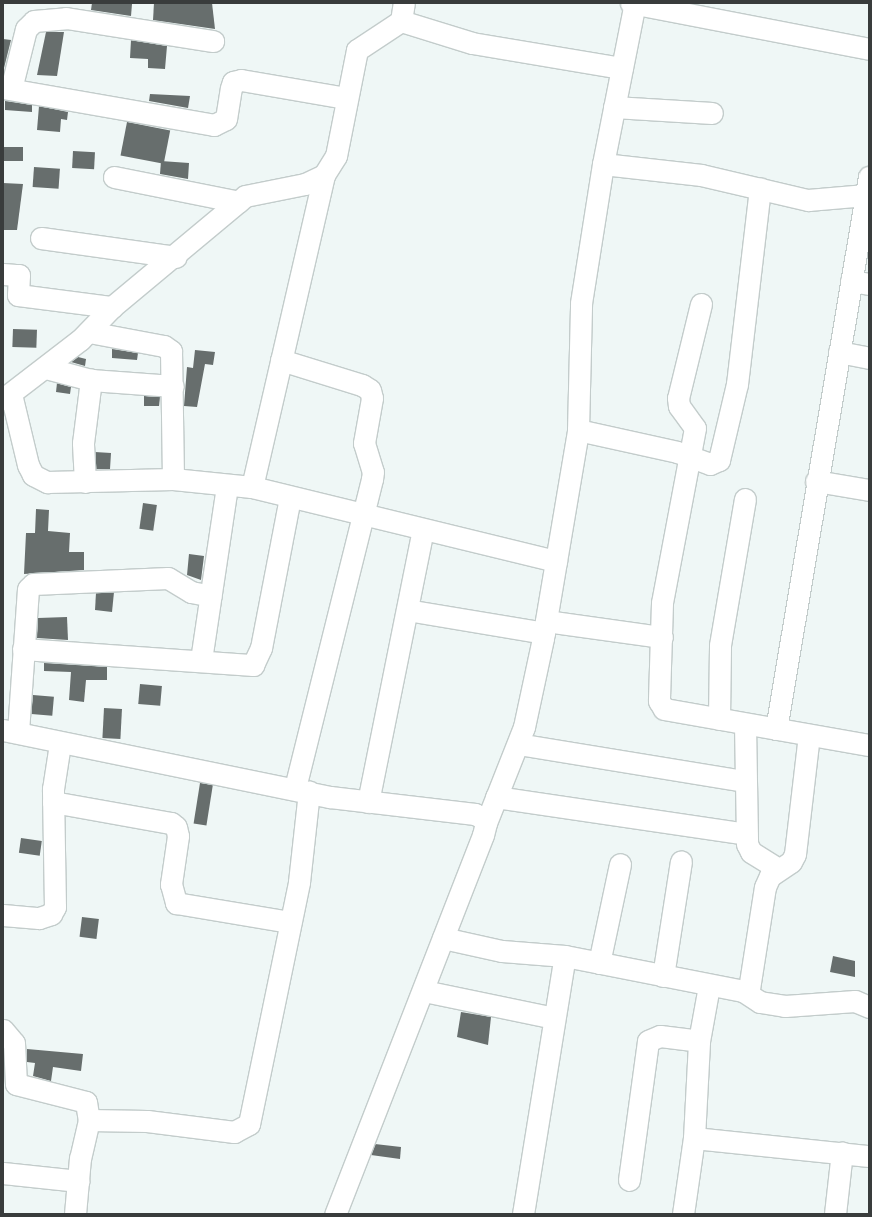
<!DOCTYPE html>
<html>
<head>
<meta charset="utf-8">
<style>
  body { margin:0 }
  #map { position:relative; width:872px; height:1217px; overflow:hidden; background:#eff7f6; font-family:Quicksand,sans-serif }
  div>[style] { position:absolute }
  .building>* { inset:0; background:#676e6d; transform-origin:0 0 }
  .roads { filter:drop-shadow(1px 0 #c3cccb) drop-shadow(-1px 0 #c3cccb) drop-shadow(0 1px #c3cccb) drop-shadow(0 -1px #c3cccb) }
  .minor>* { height:21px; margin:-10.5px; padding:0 10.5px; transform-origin:10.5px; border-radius:10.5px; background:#fff }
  span { translate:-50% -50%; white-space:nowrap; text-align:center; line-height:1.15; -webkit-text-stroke:4px #eff7f6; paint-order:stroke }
  .frame { position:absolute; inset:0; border:4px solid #393c3c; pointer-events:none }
</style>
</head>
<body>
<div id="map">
  <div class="building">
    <i style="clip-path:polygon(92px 3px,132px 4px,131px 16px,91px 10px)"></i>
    <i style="clip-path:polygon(154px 3px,212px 3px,215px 29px,153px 20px)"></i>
    <i style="clip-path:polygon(46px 32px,64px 32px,57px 76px,37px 75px)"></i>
    <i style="clip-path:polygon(3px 39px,11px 40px,3px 72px)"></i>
    <i style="clip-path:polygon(131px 40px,167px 46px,165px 69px,148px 68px,148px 59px,130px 58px)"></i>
    <i style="clip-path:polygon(150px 94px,190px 96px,188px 108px,149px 101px)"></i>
    <i style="clip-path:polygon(5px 101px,32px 105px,32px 112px,5px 110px)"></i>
    <i style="clip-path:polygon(39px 106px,68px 112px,67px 120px,61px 119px,60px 132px,37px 130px)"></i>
    <i style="left:127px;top:122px;width:44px;height:34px;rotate:11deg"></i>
    <i style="left:3px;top:147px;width:20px;height:14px"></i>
    <i style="left:73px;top:151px;width:22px;height:17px;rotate:3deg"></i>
    <i style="clip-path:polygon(161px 161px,189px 163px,188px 179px,160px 174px)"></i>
    <i style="left:34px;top:167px;width:26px;height:20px;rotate:4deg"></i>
    <i style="clip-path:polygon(3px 183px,23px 184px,17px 230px,3px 230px)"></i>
    <i style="left:13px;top:329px;width:24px;height:18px;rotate:2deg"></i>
    <i style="clip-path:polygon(112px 349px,138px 353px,137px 360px,112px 358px)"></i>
    <i style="clip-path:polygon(195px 350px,215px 352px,213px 365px,205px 364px,197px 407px,184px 406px,187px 367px,193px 368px)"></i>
    <i style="clip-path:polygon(78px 357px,86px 359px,85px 366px,71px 362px)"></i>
    <i style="clip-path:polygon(57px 383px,71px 387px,70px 394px,56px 392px)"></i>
    <i style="clip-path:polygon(144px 396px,160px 397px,159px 406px,144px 406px)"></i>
    <i style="clip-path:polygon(95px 452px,111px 453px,110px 469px,96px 469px)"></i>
    <i style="left:143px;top:503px;width:14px;height:26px;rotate:8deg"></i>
    <i style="clip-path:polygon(36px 509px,49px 510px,48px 531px,70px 533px,69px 552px,84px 552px,84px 570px,24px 574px,26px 533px,35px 533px)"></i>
    <i style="clip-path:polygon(189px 554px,204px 556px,201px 580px,187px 575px)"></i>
    <i style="clip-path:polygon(114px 592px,112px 612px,95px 610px,96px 593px)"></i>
    <i style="clip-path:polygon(67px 617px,68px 640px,37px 638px,38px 618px)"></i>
    <i style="clip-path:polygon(44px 663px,107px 667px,107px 680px,86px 680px,84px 702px,69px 700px,71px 672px,44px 671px)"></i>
    <i style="left:140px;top:684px;width:22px;height:20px;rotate:5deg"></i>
    <i style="left:33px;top:695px;width:21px;height:19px;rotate:5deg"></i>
    <i style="left:104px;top:708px;width:18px;height:30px;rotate:3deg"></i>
    <i style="left:200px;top:783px;width:13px;height:41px;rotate:9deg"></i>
    <i style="left:21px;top:838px;width:21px;height:15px;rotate:8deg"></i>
    <i style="left:82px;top:917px;width:17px;height:20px;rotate:7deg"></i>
    <i style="clip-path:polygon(833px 956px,855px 961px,855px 977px,830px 972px)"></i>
    <i style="clip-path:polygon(461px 1012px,491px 1017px,488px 1045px,457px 1037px)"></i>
    <i style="clip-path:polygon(27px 1049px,83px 1054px,81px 1071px,53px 1067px,51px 1081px,33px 1076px,35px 1063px,27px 1062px)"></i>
    <i style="clip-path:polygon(375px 1144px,401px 1147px,400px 1159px,371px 1155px)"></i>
  </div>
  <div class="roads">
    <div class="minor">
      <i style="left:631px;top:3px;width:242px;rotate:10.9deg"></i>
      <i style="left:401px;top:21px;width:74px;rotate:17.2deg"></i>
      <i style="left:472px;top:43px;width:152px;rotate:9.5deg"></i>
      <i style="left:3px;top:88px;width:214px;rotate:9.9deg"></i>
      <i style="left:214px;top:125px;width:13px;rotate:-27deg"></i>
      <i style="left:226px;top:119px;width:31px;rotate:-81deg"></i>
      <i style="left:231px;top:88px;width:6px;rotate:-72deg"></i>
      <i style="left:233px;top:82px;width:8px;rotate:-14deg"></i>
      <i style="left:241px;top:80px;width:107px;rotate:9.7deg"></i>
      <i style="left:11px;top:89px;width:62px;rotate:-76deg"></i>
      <i style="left:26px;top:29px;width:11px;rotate:-45deg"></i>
      <i style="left:34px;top:21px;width:32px;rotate:-5deg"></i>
      <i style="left:66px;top:18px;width:149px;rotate:8.9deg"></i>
      <i style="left:614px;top:107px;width:98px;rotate:3.5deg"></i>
      <i style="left:603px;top:164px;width:99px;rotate:6.4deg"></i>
      <i style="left:701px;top:175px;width:110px;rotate:13.2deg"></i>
      <i style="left:808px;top:200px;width:58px;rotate:-4.9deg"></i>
      <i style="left:114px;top:177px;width:127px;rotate:11.3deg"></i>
      <i style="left:41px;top:238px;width:136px;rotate:8deg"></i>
      <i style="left:3px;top:274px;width:16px;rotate:4deg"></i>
      <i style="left:19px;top:275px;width:20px;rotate:93deg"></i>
      <i style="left:18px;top:295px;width:95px;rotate:7.3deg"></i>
      <i style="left:851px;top:281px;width:18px;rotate:9deg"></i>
      <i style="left:701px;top:304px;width:97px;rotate:103.7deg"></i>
      <i style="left:678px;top:398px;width:8px;rotate:83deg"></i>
      <i style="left:679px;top:406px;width:27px;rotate:54deg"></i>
      <i style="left:695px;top:428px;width:178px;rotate:100.7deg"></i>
      <i style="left:662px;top:603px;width:98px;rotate:91.8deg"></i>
      <i style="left:659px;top:701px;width:9px;rotate:58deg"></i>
      <i style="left:664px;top:709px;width:208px;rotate:10deg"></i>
      <i style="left:89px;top:332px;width:76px;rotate:10.6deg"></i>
      <i style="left:164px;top:346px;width:9px;rotate:36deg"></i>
      <i style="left:171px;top:351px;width:128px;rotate:89.1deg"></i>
      <i style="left:839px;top:352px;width:31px;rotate:11deg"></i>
      <i style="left:281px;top:360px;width:85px;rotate:17.2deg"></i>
      <i style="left:362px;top:385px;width:9px;rotate:32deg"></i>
      <i style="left:370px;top:390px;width:8px;rotate:76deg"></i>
      <i style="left:372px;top:398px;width:46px;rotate:100.1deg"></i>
      <i style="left:364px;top:443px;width:30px;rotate:73deg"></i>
      <i style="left:373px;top:472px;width:7px;rotate:98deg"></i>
      <i style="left:372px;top:479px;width:318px;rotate:104deg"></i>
      <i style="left:46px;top:368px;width:47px;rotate:14.9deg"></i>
      <i style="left:91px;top:380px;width:82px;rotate:4.2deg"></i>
      <i style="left:11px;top:394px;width:73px;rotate:76.5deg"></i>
      <i style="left:28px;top:465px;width:11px;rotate:63deg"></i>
      <i style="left:33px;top:475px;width:16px;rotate:27deg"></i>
      <i style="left:47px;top:482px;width:126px;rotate:-1.4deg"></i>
      <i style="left:173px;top:479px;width:79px;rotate:5.8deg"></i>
      <i style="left:252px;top:487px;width:313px;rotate:13.7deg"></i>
      <i style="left:3px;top:399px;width:97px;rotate:-37.5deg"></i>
      <i style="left:80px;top:340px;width:46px;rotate:-45.9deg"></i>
      <i style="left:112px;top:307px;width:173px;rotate:-39.8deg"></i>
      <i style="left:245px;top:196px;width:61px;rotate:-11.3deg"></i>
      <i style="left:305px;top:184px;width:21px;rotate:-25deg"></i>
      <i style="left:324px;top:175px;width:22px;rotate:-58deg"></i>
      <i style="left:336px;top:156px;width:108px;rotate:-78.8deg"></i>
      <i style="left:357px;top:50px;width:53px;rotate:-33.4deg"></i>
      <i style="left:401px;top:21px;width:18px;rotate:-81deg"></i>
      <i style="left:578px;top:430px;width:101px;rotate:12.5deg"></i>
      <i style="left:677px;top:452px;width:35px;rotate:20deg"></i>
      <i style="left:710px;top:464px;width:10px;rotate:-24deg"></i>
      <i style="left:719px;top:460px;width:78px;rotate:-76.7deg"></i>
      <i style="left:737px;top:384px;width:197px;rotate:-83.3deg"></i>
      <i style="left:816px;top:481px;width:54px;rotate:9.6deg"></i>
      <i style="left:85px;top:482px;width:39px;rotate:-93deg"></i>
      <i style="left:83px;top:443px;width:64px;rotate:-82.8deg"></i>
      <i style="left:252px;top:487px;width:320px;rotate:-77deg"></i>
      <i style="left:407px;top:610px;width:139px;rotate:9.5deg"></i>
      <i style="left:546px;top:621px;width:117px;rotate:7.9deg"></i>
      <i style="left:23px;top:649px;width:231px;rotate:4deg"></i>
      <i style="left:253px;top:665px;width:19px;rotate:-65deg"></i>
      <i style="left:261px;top:648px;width:154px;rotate:-79.1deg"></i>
      <i style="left:201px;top:660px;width:177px;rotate:-81.5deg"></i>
      <i style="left:719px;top:719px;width:74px;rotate:-89.2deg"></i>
      <i style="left:720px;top:645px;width:148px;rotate:-80.3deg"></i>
      <i style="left:745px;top:724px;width:120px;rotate:89deg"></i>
      <i style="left:747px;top:844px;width:9px;rotate:63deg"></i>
      <i style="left:751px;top:852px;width:32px;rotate:32deg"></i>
      <i style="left:776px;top:729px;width:560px;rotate:-80.44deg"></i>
      <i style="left:3px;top:730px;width:334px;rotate:11.6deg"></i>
      <i style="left:330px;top:797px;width:146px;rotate:6.7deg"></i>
      <i style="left:475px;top:814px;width:8px;rotate:30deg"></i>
      <i style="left:482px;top:818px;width:6px;rotate:51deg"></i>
      <i style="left:486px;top:823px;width:12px;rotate:104deg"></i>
      <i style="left:483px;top:835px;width:407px;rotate:111.3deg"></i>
      <i style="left:18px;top:732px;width:143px;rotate:-86deg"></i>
      <i style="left:28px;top:589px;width:7px;rotate:-45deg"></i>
      <i style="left:33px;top:584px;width:135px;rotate:-2.5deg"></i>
      <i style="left:168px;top:578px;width:27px;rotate:31deg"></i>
      <i style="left:191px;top:592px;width:20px;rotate:11deg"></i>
      <i style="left:518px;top:744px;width:229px;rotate:9.3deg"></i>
      <i style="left:496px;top:797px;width:253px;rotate:8.4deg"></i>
      <i style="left:53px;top:802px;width:120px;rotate:10.1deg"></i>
      <i style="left:171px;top:823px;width:6px;rotate:39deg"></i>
      <i style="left:176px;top:827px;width:9px;rotate:77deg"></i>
      <i style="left:178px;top:836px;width:49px;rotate:98.3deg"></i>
      <i style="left:171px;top:884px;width:20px;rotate:75deg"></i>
      <i style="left:176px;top:903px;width:116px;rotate:9.5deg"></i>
      <i style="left:368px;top:802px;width:278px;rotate:-78.6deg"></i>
      <i style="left:486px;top:823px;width:103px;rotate:-68.4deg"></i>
      <i style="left:524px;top:727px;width:91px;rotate:-77.9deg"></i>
      <i style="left:543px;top:638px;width:211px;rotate:-80.4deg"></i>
      <i style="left:578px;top:430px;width:127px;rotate:-88.6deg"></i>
      <i style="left:581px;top:303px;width:141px;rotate:-81deg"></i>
      <i style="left:603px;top:164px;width:164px;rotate:-78.8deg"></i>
      <i style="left:3px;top:915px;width:36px;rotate:5deg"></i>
      <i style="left:39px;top:918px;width:13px;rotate:-18deg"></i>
      <i style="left:51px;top:914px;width:8px;rotate:-60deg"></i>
      <i style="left:55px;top:907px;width:118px;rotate:-91deg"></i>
      <i style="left:53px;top:789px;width:46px;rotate:-81.2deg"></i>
      <i style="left:443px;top:938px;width:60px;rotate:12.4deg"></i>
      <i style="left:502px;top:951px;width:63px;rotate:4.5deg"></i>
      <i style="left:565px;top:956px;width:181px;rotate:11.1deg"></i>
      <i style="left:743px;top:991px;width:6px;rotate:-18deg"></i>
      <i style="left:749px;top:989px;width:103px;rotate:-81.1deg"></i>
      <i style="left:765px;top:887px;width:12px;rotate:-66deg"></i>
      <i style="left:770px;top:876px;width:25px;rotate:-34deg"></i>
      <i style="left:791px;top:862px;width:9px;rotate:-63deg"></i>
      <i style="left:795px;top:854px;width:120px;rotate:-83.3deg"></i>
      <i style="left:599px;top:963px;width:101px;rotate:-78deg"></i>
      <i style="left:663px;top:976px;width:116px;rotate:-81.1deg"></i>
      <i style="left:424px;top:991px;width:133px;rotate:11.7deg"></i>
      <i style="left:743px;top:991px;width:20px;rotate:33deg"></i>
      <i style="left:760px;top:1002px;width:25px;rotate:9deg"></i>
      <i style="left:785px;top:1006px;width:70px;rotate:-4.1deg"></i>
      <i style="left:855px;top:1001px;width:15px;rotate:23deg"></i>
      <i style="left:3px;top:1030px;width:17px;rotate:50deg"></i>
      <i style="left:14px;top:1043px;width:41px;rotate:87.2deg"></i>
      <i style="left:16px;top:1084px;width:72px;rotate:14.4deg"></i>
      <i style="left:86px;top:1102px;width:18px;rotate:81deg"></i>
      <i style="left:89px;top:1120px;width:39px;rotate:103deg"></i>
      <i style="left:80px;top:1158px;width:56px;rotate:95.1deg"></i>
      <i style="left:89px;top:1120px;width:58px;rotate:1deg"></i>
      <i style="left:147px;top:1121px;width:88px;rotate:7.2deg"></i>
      <i style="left:234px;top:1132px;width:17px;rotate:-28deg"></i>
      <i style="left:249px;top:1124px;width:247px;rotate:-78.3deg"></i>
      <i style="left:299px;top:882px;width:91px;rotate:-83.7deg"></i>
      <i style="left:694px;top:1138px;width:176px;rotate:5.9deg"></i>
      <i style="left:3px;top:1173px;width:76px;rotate:6deg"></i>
      <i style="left:629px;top:1180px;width:140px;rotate:-82.2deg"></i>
      <i style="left:648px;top:1041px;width:13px;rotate:-23deg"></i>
      <i style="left:660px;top:1036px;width:39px;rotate:7deg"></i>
      <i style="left:523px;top:1214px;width:261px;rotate:-80.8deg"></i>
      <i style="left:683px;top:1214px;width:77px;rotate:-81.8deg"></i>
      <i style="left:694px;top:1138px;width:97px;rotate:-87deg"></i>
      <i style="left:699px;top:1041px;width:56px;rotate:-79.7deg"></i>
      <i style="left:835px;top:1214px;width:62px;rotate:-83.6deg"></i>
    </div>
  </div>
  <div class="frame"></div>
</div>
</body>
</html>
